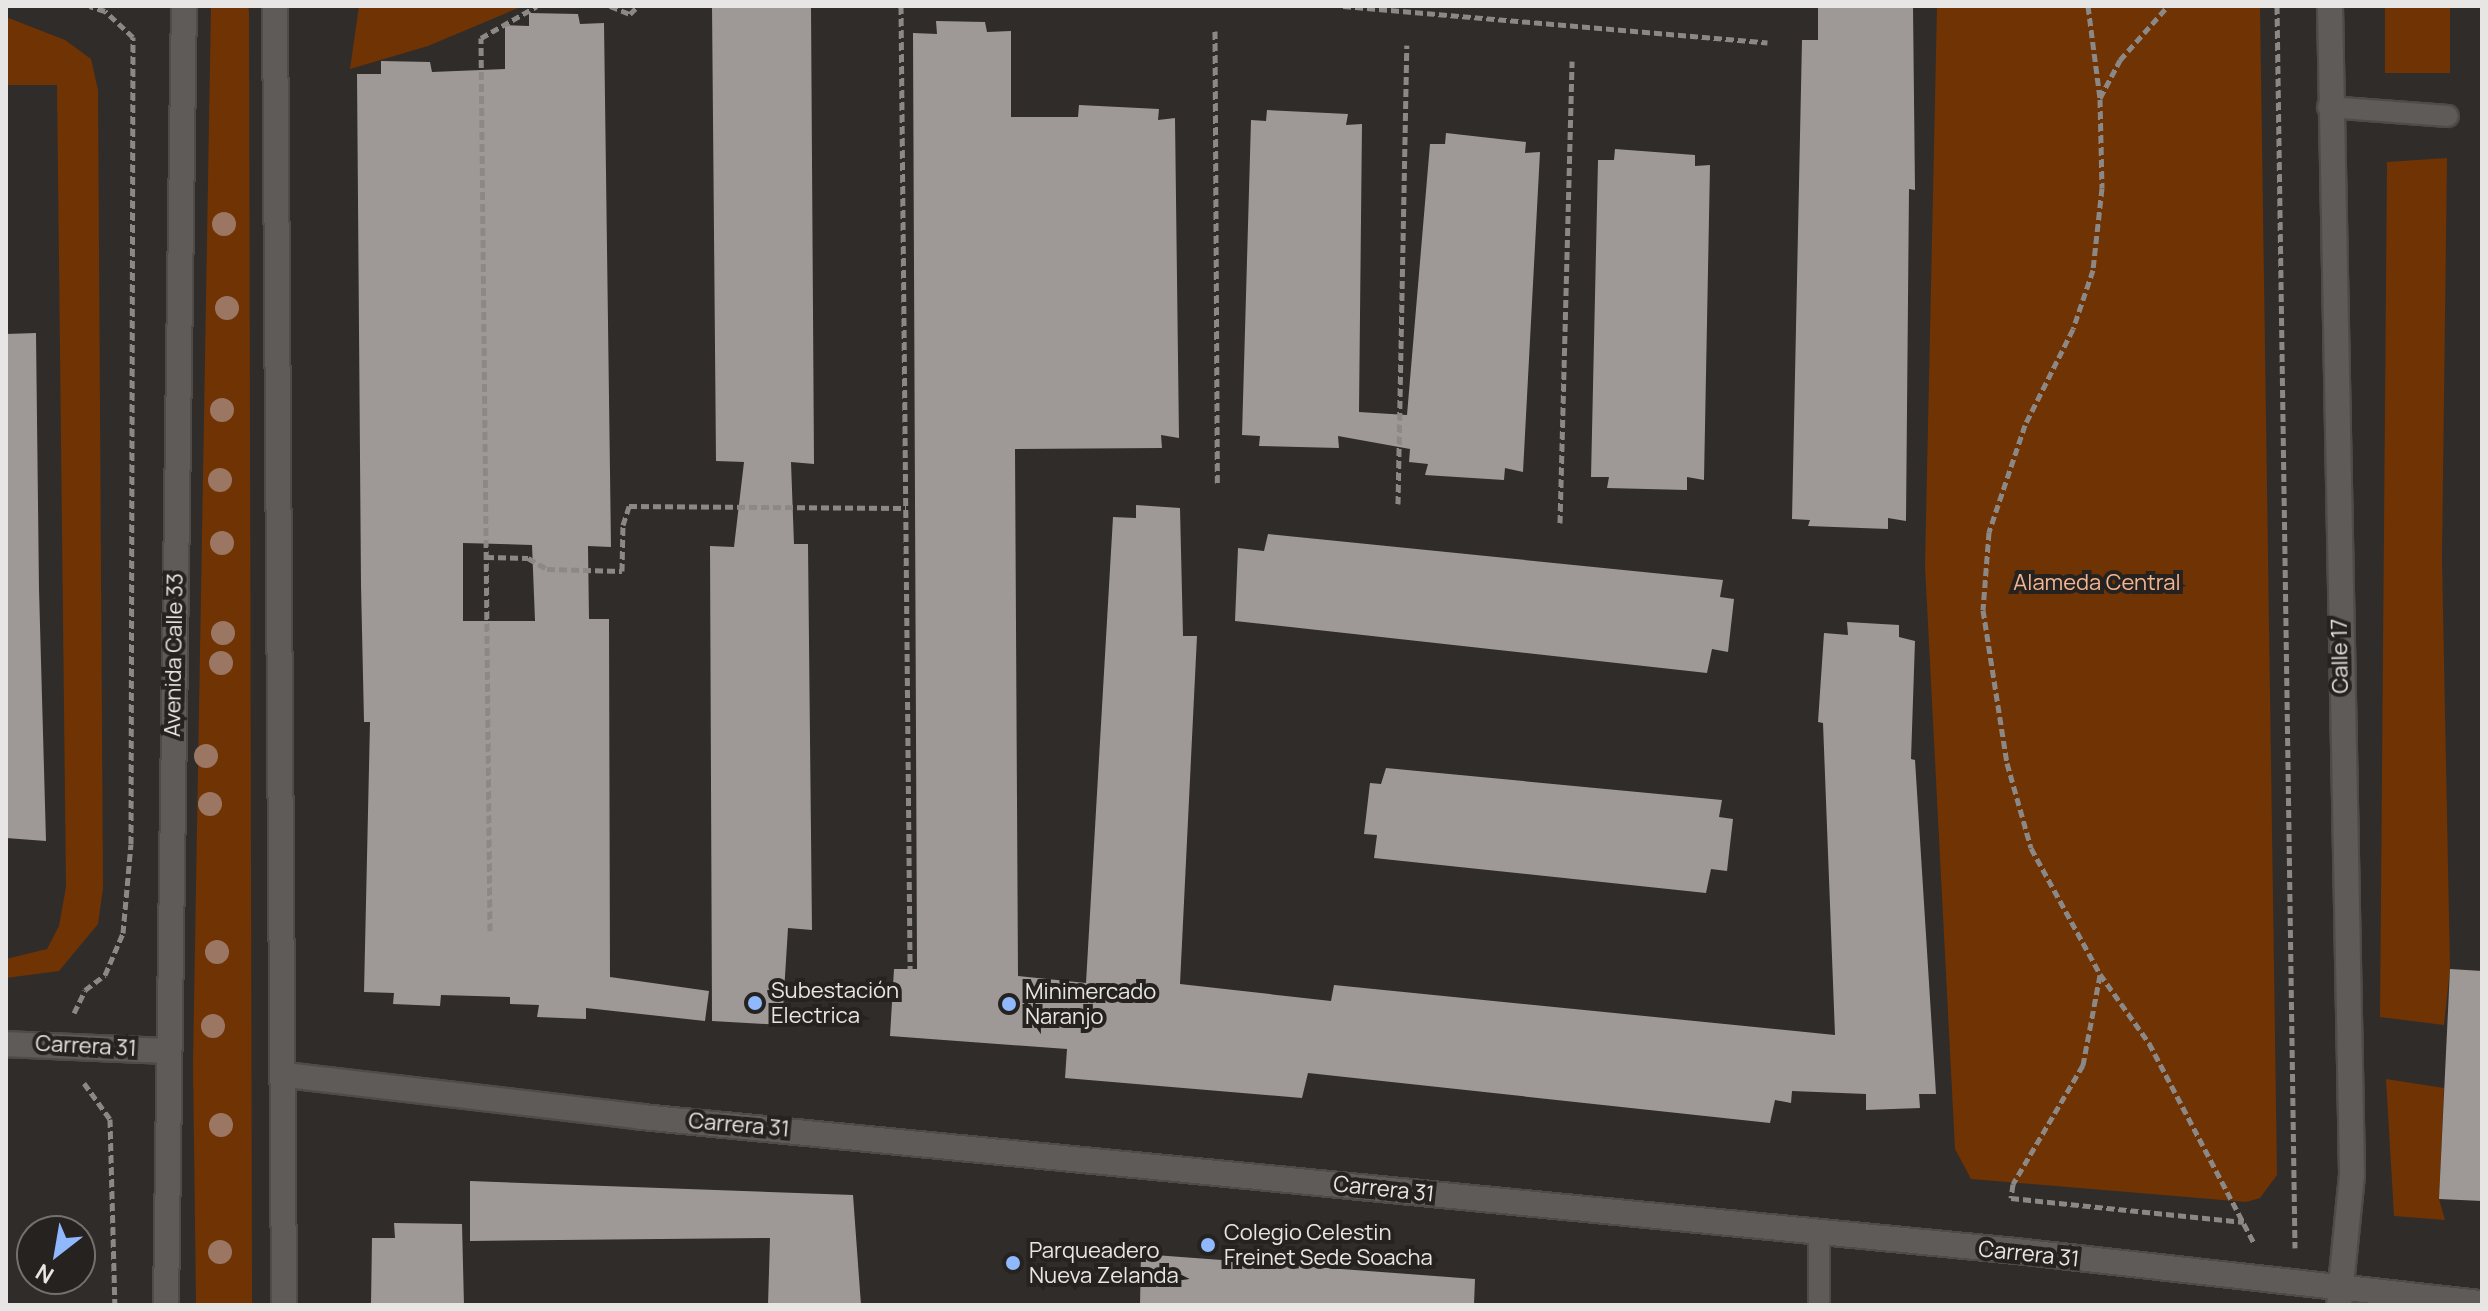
<!DOCTYPE html>
<html>
<head>
<meta charset="utf-8">
<style>
  body { margin:0 }
  #map { position:relative; width:2488px; height:1311px; overflow:hidden; background:#302c2a; font-family:Manrope,sans-serif }
  div>[style] { position:absolute }
  .green>* { inset:0; background:#703304; transform-origin:0 0 }
  .building>* { inset:0; background:#9e9997 }
  .path>* { height:5px; margin-top:-2.5px; transform-origin:0; background:repeating-linear-gradient(90deg,#8b8886 0 8px,transparent 0 12px) }
  .roads { filter:drop-shadow(2px 0 #4e4b49) drop-shadow(-2px 0 #4e4b49) drop-shadow(0 2px #4e4b49) drop-shadow(0 -2px #4e4b49) }
  .lane>* { height:20px; margin:-10px; padding:0 10px; transform-origin:10px; border-radius:10px; background:#5f5b58 }
  .street>* { height:24px; margin:-12px; padding:0 12px; transform-origin:12px; border-radius:12px; background:#5f5b58 }
  .secondary>* { height:24px; margin:-12px; padding:0 12px; transform-origin:12px; border-radius:12px; background:#5f5b58 }
  .trees>* { width:24px; height:24px; margin:-12px; border-radius:50%; background:#9b7763 }
  .dots>* { width:22px; height:22px; translate:-50% -50%; box-sizing:border-box; border:4px solid #262220; border-radius:50% }
  span { translate:-50% -50%; white-space:nowrap; text-align:center; line-height:1.15; -webkit-text-stroke:8px #262220; paint-order:stroke }
  .park-label { font-size:22px; color:#f3b592 }
  .street-label { font-size:22px; color:#e8e6e4 }
  .poi-label { font-size:22px; color:#e8e6e4 }
  .left { translate:0 -50%; text-align:left }
  .frame { position:absolute; inset:0; border:8px solid #e8e6e4; pointer-events:none }
  .north { position:absolute; left:16px; top:1215px; width:80px; height:80px; box-sizing:border-box; background:#262220; border:2px solid #74706e; border-radius:50%; rotate:211deg; font-size:22px; font-weight:700; line-height:32px; text-align:center; color:#e8e6e4 }
  .north::after { content:''; display:block; margin:auto; width:28px; height:36px; background:#8fb8fd; clip-path:polygon(50% 0,100% 100%,50% 72%,0 100%) }
</style>
</head>
<body>
<div id="map">
  <div class="green">
    <i style="clip-path:polygon(211px 6px,248px 6px,249px 12px,252px 1305px,196px 1305px,193px 1063px)"></i>
    <i style="clip-path:polygon(359px 6px,523px 6px,428px 46px,350px 69px)"></i>
    <i style="clip-path:polygon(1937px 6px,2260px 6px,2277px 1175px,2260px 1198px,2246px 1202px,1971px 1179px,1955px 1149px,1925px 566px)"></i>
    <i style="left:2385px;top:6px;width:65px;height:67px"></i>
    <i style="clip-path:polygon(6px 17px,65px 40px,91px 59px,98px 90px,103px 888px,98px 924px,59px 971px,6px 978px,6px 959px,47px 949px,59px 926px,66px 887px,57px 85px,6px 85px)"></i>
    <i style="clip-path:polygon(2447px 158px,2442px 559px,2450px 969px,2444px 1025px,2380px 1017px,2387px 162px)"></i>
    <i style="clip-path:polygon(2386px 1079px,2444px 1088px,2439px 1199px,2445px 1220px,2394px 1216px)"></i>
  </div>
  <div class="building">
    <i style="clip-path:polygon(712px 6px,811px 6px,814px 464px,791px 462px,794px 544px,808px 544px,812px 930px,788px 928px,782px 1025px,712px 1021px,710px 546px,734px 547px,744px 462px,716px 461px)"></i>
    <i style="clip-path:polygon(1818px 6px,1913px 6px,1915px 190px,1909px 189px,1906px 521px,1888px 518px,1888px 529px,1808px 526px,1810px 520px,1792px 519px,1802px 40px,1818px 40px)"></i>
    <i style="clip-path:polygon(evenodd,529px 13px,578px 14px,580px 24px,604px 23px,611px 547px,588px 546px,589px 619px,609px 619px,610px 977px,709px 991px,705px 1021px,586px 1008px,586px 1019px,537px 1017px,539px 1005px,510px 1004px,510px 997px,441px 995px,440px 1006px,393px 1004px,394px 993px,364px 992px,370px 722px,364px 722px,361px 585px,357px 74px,381px 74px,381px 61px,430px 62px,432px 72px,505px 69px,505px 25px,529px 26px,529px 13px,463px 543px,532px 545px,535px 621px,463px 621px,463px 543px)"></i>
    <i style="clip-path:polygon(936px 21px,985px 22px,987px 32px,1011px 31px,1011px 117px,1078px 117px,1079px 105px,1159px 109px,1158px 120px,1175px 118px,1179px 438px,1161px 435px,1162px 448px,1015px 449px,1018px 976px,1086px 983px,1113px 517px,1136px 518px,1136px 505px,1180px 508px,1183px 636px,1197px 636px,1180px 984px,1331px 1001px,1334px 985px,1835px 1035px,1823px 723px,1818px 722px,1824px 633px,1848px 635px,1847px 622px,1899px 625px,1899px 637px,1915px 641px,1911px 759px,1915px 760px,1936px 1094px,1919px 1094px,1920px 1108px,1866px 1110px,1866px 1094px,1792px 1091px,1791px 1103px,1775px 1100px,1770px 1123px,1308px 1073px,1302px 1098px,1065px 1078px,1067px 1049px,890px 1036px,894px 969px,917px 969px,913px 33px,937px 34px)"></i>
    <i style="clip-path:polygon(1267px 110px,1348px 114px,1346px 125px,1362px 124px,1359px 412px,1407px 415px,1430px 144px,1445px 144px,1446px 133px,1526px 142px,1525px 153px,1540px 152px,1523px 472px,1505px 468px,1504px 480px,1425px 475px,1428px 464px,1409px 462px,1410px 449px,1338px 436px,1339px 448px,1259px 446px,1260px 436px,1242px 435px,1251px 120px,1266px 121px)"></i>
    <i style="clip-path:polygon(1615px 149px,1695px 155px,1695px 166px,1710px 165px,1704px 480px,1687px 477px,1687px 490px,1607px 488px,1609px 477px,1591px 477px,1598px 160px,1614px 160px)"></i>
    <i style="clip-path:polygon(36px 333px,39px 589px,46px 841px,6px 838px,6px 334px)"></i>
    <i style="clip-path:polygon(1268px 534px,1723px 580px,1720px 597px,1734px 599px,1728px 652px,1712px 649px,1707px 673px,1235px 621px,1238px 548px,1264px 551px)"></i>
    <i style="clip-path:polygon(1386px 768px,1722px 800px,1719px 817px,1733px 819px,1727px 871px,1711px 869px,1706px 893px,1374px 858px,1377px 835px,1364px 834px,1370px 783px,1381px 784px)"></i>
    <i style="clip-path:polygon(2450px 969px,2482px 971px,2482px 1201px,2439px 1199px)"></i>
    <i style="clip-path:polygon(470px 1181px,853px 1195px,861px 1305px,768px 1305px,770px 1238px,470px 1241px)"></i>
    <i style="clip-path:polygon(394px 1223px,462px 1224px,464px 1305px,371px 1305px,372px 1238px,395px 1238px)"></i>
    <i style="clip-path:polygon(1141px 1254px,1475px 1279px,1474px 1305px,1140px 1305px)"></i>
  </div>
  <div class="path">
    <i style="left:610px;top:6px;width:22px;rotate:22deg"></i>
    <i style="left:630px;top:14px;width:11px;rotate:-45deg"></i>
    <i style="left:901px;top:6px;width:963px;rotate:89.46deg"></i>
    <i style="left:1343px;top:6px;width:426px;rotate:4.9deg"></i>
    <i style="left:2088px;top:6px;width:94px;rotate:82.6deg"></i>
    <i style="left:2100px;top:99px;width:89px;rotate:88.7deg"></i>
    <i style="left:2102px;top:188px;width:82px;rotate:96.3deg"></i>
    <i style="left:2093px;top:270px;width:62px;rotate:108.7deg"></i>
    <i style="left:2073px;top:329px;width:107px;rotate:116.6deg"></i>
    <i style="left:2025px;top:425px;width:113px;rotate:108.6deg"></i>
    <i style="left:1989px;top:532px;width:78px;rotate:94.4deg"></i>
    <i style="left:1983px;top:610px;width:155px;rotate:81.1deg"></i>
    <i style="left:2007px;top:763px;width:88px;rotate:74.2deg"></i>
    <i style="left:2031px;top:848px;width:144px;rotate:61.3deg"></i>
    <i style="left:2100px;top:974px;width:85px;rotate:54.6deg"></i>
    <i style="left:2149px;top:1043px;width:226px;rotate:62.3deg"></i>
    <i style="left:2277px;top:6px;width:1242px;rotate:89.17deg"></i>
    <i style="left:1215px;top:31px;width:452px;rotate:89.7deg"></i>
    <i style="left:2100px;top:98px;width:43px;rotate:-62.2deg"></i>
    <i style="left:2120px;top:60px;width:72px;rotate:-48.4deg"></i>
    <i style="left:1398px;top:504px;width:459px;rotate:-88.9deg"></i>
    <i style="left:1560px;top:523px;width:462px;rotate:-88.5deg"></i>
    <i style="left:486px;top:557px;width:42px;rotate:1.4deg"></i>
    <i style="left:528px;top:558px;width:22px;rotate:30deg"></i>
    <i style="left:547px;top:569px;width:75px;rotate:1.5deg"></i>
    <i style="left:622px;top:571px;width:46px;rotate:-88.8deg"></i>
    <i style="left:623px;top:525px;width:20px;rotate:-72deg"></i>
    <i style="left:629px;top:506px;width:277px;rotate:0.4deg"></i>
    <i style="left:490px;top:931px;width:893px;rotate:-90.58deg"></i>
    <i style="left:481px;top:38px;width:64px;rotate:-29.7deg"></i>
    <i style="left:2100px;top:975px;width:92px;rotate:100.7deg"></i>
    <i style="left:2083px;top:1065px;width:138px;rotate:120.5deg"></i>
    <i style="left:2013px;top:1184px;width:14px;rotate:98deg"></i>
    <i style="left:2011px;top:1198px;width:234px;rotate:5.9deg"></i>
    <i style="left:74px;top:1013px;width:25px;rotate:-64deg"></i>
    <i style="left:85px;top:990px;width:25px;rotate:-37deg"></i>
    <i style="left:105px;top:975px;width:46px;rotate:-66.8deg"></i>
    <i style="left:123px;top:933px;width:89px;rotate:-84.9deg"></i>
    <i style="left:131px;top:844px;width:807px;rotate:-89.86deg"></i>
    <i style="left:133px;top:37px;width:38px;rotate:-137deg"></i>
    <i style="left:105px;top:11px;width:16px;rotate:-162deg"></i>
    <i style="left:84px;top:1083px;width:44px;rotate:54.2deg"></i>
    <i style="left:110px;top:1119px;width:186px;rotate:88.5deg"></i>
  </div>
  <div class="roads">
    <div class="lane">
      <i style="left:2328px;top:107px;width:120px;rotate:4.3deg"></i>
      <i style="left:1819px;top:1305px;width:72px;rotate:-90deg"></i>
    </div>
    <div class="street">
      <i style="left:286px;top:1075px;width:358px;rotate:6.7deg"></i>
      <i style="left:642px;top:1117px;width:1381px;rotate:5.57deg"></i>
      <i style="left:2016px;top:1251px;width:469px;rotate:6.4deg"></i>
    </div>
    <div class="secondary">
      <i style="left:275px;top:6px;width:1299px;rotate:89.6deg"></i>
      <i style="left:2330px;top:6px;width:1169px;rotate:88.92deg"></i>
      <i style="left:2352px;top:1175px;width:131px;rotate:95.7deg"></i>
      <i style="left:6px;top:1044px;width:161px;rotate:2.5deg"></i>
      <i style="left:166px;top:1305px;width:1299px;rotate:-89.21deg"></i>
    </div>
  </div>
  <div class="trees">
    <i style="left:224px;top:224px"></i>
    <i style="left:227px;top:308px"></i>
    <i style="left:222px;top:410px"></i>
    <i style="left:220px;top:480px"></i>
    <i style="left:222px;top:543px"></i>
    <i style="left:223px;top:633px"></i>
    <i style="left:221px;top:663px"></i>
    <i style="left:206px;top:756px"></i>
    <i style="left:210px;top:804px"></i>
    <i style="left:217px;top:952px"></i>
    <i style="left:213px;top:1026px"></i>
    <i style="left:221px;top:1125px"></i>
    <i style="left:220px;top:1252px"></i>
  </div>
  <div class="dots">
    <i style="left:755px;top:1003px;background:#8fb8fd"></i>
    <i style="left:1009px;top:1004px;background:#8fb8fd"></i>
    <i style="left:1208px;top:1245px;background:#8fb8fd"></i>
    <i style="left:1013px;top:1263px;background:#8fb8fd"></i>
  </div>
  <div class="park-label">
    <span style="left:2097px;top:583px">Alameda Central</span>
  </div>
  <div class="street-label">
    <span style="left:174px;top:655px;rotate:-89deg">Avenida Calle 33</span>
    <span style="left:2340px;top:656px;rotate:-91deg">Calle 17</span>
    <span style="left:86px;top:1046px;rotate:3deg">Carrera 31</span>
    <span style="left:739px;top:1125px;rotate:5deg">Carrera 31</span>
    <span style="left:1384px;top:1189px;rotate:6deg">Carrera 31</span>
    <span style="left:2029px;top:1254px;rotate:6deg">Carrera 31</span>
  </div>
  <div class="poi-label">
    <span class="left" style="left:771px;top:1003px">Subestación<br>Electrica</span>
    <span class="left" style="left:1025px;top:1004px">Minimercado<br>Naranjo</span>
    <span class="left" style="left:1224px;top:1245px">Colegio Celestin<br>Freinet Sede Soacha</span>
    <span class="left" style="left:1029px;top:1263px">Parqueadero<br>Nueva Zelanda</span>
  </div>
  <div class="frame"></div>
  <div class="north">N</div>
</div>
</body>
</html>
